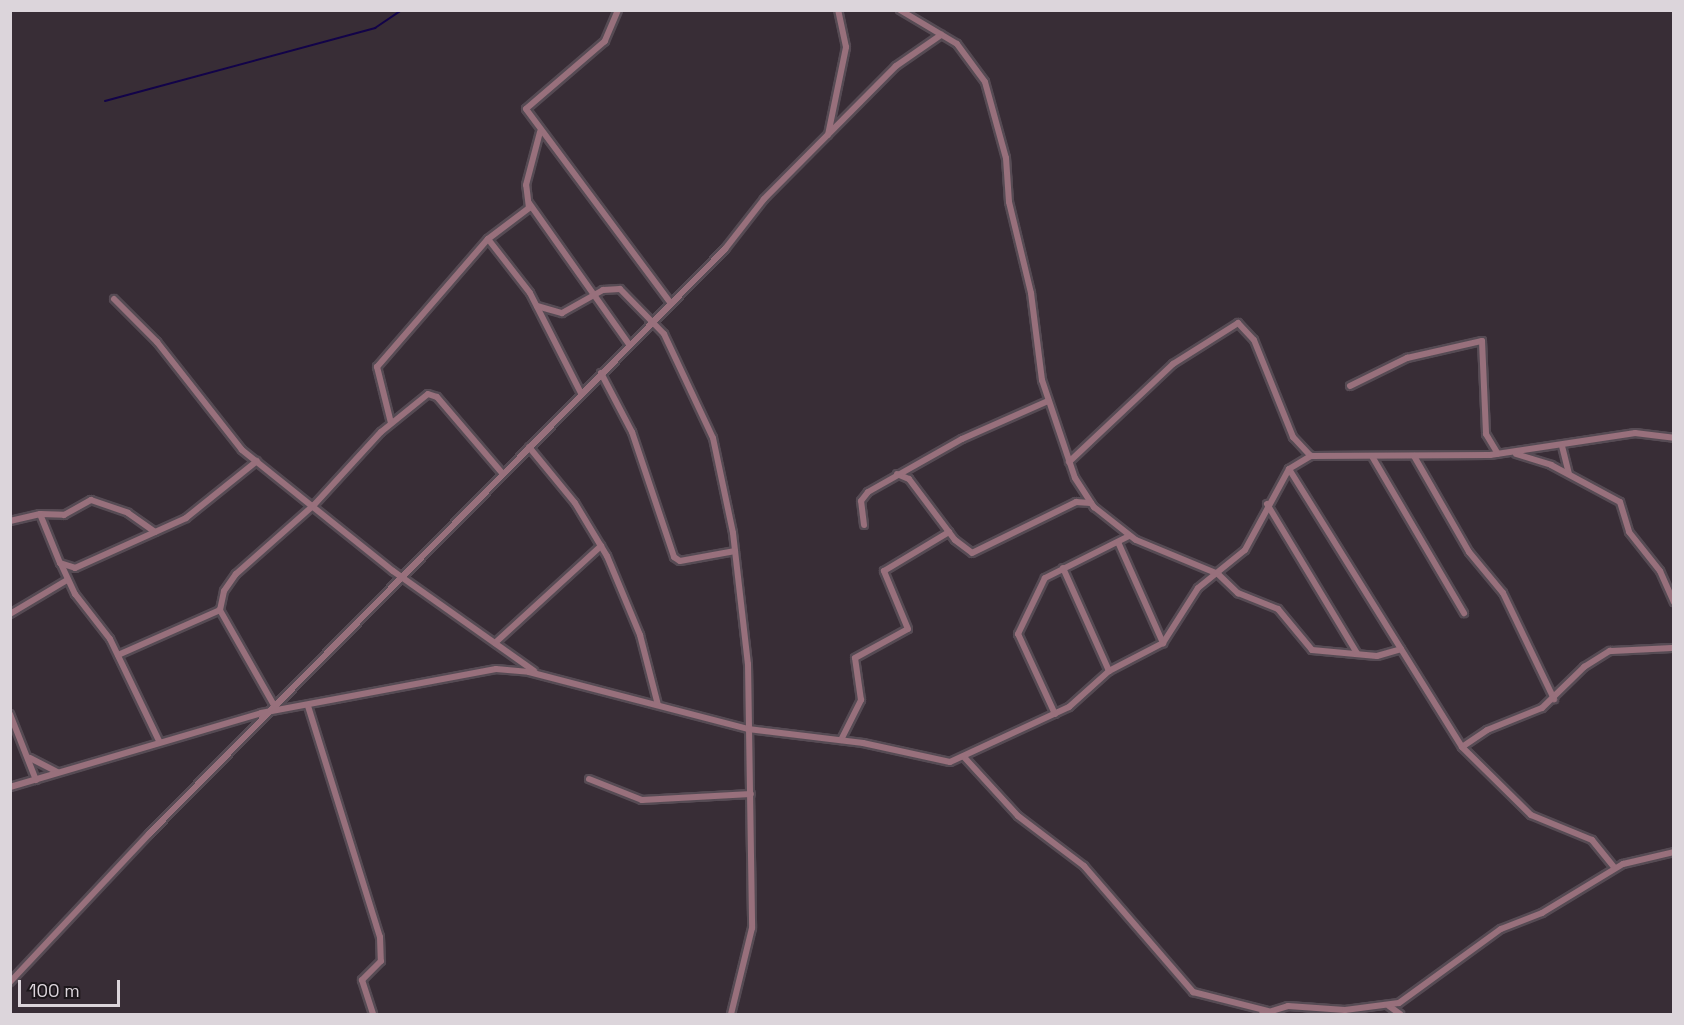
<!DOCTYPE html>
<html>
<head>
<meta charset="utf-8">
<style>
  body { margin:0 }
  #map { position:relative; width:1684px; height:1025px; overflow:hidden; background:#382d36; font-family:"Space Grotesk",sans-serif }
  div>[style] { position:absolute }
  .stream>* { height:2px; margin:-1px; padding:0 1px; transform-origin:1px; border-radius:1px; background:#120349 }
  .roads { filter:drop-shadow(2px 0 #564b54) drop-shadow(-2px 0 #564b54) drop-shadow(0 2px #564b54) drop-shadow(0 -2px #564b54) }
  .street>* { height:6px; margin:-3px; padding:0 3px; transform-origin:3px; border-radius:3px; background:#98707c }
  span { translate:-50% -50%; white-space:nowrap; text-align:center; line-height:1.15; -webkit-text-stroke:6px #1c171b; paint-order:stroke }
  .frame { position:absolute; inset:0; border:12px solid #dcd5db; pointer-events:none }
  .scale { position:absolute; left:18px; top:980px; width:102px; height:27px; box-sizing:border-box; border:3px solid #dcd5db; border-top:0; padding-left:8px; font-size:18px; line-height:21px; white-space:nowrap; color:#dcd5db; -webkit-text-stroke:4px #1c171b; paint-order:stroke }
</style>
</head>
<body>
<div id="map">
  <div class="stream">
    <i style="left:105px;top:101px;width:280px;rotate:-15.1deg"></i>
    <i style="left:375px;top:28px;width:32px;rotate:-34deg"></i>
  </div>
  <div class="roads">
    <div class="street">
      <i style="left:618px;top:10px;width:34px;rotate:113deg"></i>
      <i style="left:605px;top:41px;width:104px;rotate:139.3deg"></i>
      <i style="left:526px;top:109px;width:239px;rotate:53.3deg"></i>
      <i style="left:900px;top:10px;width:66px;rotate:30.8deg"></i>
      <i style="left:957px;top:44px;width:47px;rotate:53.6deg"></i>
      <i style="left:985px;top:82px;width:79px;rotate:74.6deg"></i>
      <i style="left:1006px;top:158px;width:44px;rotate:86.1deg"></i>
      <i style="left:1009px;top:202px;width:94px;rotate:76.4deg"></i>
      <i style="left:1031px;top:293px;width:88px;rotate:82.8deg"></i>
      <i style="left:1042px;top:380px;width:103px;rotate:71.4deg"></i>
      <i style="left:1075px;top:478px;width:35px;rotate:57deg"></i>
      <i style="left:1094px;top:507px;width:53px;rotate:38.2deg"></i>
      <i style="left:1136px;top:540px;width:89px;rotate:22.5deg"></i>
      <i style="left:1218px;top:574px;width:28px;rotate:44deg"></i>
      <i style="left:1238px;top:593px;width:43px;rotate:21.8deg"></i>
      <i style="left:1278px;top:609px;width:53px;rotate:50.3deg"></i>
      <i style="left:1312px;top:650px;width:65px;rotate:5.3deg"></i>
      <i style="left:1377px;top:656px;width:25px;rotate:-16deg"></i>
      <i style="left:828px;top:135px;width:90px;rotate:-78.4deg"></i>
      <i style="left:846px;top:47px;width:38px;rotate:-102deg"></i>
      <i style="left:529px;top:203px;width:173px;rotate:54.7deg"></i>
      <i style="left:488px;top:239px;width:68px;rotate:52.1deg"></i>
      <i style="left:530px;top:293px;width:112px;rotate:63deg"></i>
      <i style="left:114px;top:299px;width:61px;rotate:45deg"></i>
      <i style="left:157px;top:342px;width:137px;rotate:51.8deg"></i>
      <i style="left:242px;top:450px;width:193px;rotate:38.7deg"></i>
      <i style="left:393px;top:571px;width:173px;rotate:35.3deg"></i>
      <i style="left:537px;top:306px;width:26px;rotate:16deg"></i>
      <i style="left:562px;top:313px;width:47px;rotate:-29.3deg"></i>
      <i style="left:603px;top:290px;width:17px;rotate:-3deg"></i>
      <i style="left:620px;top:289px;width:63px;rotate:45.6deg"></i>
      <i style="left:664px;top:334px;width:115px;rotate:64.8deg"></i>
      <i style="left:713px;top:438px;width:97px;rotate:78.1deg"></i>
      <i style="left:733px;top:533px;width:132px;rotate:83.5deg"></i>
      <i style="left:748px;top:664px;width:264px;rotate:89.1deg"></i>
      <i style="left:752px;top:928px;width:89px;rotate:103.7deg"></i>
      <i style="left:601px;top:373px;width:67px;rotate:62.3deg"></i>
      <i style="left:632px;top:432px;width:132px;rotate:71.4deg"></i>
      <i style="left:674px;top:557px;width:7px;rotate:34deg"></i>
      <i style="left:680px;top:561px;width:56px;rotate:-10.3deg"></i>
      <i style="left:1350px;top:386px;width:64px;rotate:-26.2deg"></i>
      <i style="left:1407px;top:358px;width:77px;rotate:-12.8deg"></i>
      <i style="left:1482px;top:341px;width:93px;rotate:87.5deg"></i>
      <i style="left:1486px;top:434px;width:23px;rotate:59deg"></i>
      <i style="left:391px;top:423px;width:58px;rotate:-104deg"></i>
      <i style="left:377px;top:367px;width:169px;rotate:-49.1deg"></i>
      <i style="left:488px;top:239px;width:51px;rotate:-37.1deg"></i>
      <i style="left:529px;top:208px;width:23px;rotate:-97deg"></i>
      <i style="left:526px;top:185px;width:55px;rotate:-75.2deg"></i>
      <i style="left:1562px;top:446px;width:29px;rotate:76deg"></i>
      <i style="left:529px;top:447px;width:72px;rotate:50.6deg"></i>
      <i style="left:575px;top:503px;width:62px;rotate:58.9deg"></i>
      <i style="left:607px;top:556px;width:86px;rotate:67.3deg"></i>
      <i style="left:640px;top:635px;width:72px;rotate:75.6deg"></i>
      <i style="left:1516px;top:454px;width:37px;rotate:17deg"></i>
      <i style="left:1551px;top:465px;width:78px;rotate:28.2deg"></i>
      <i style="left:1620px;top:502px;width:31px;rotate:73deg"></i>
      <i style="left:1629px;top:532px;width:50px;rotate:51.5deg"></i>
      <i style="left:1660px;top:571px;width:34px;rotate:66deg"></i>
      <i style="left:1414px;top:456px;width:111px;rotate:60.2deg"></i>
      <i style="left:1469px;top:552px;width:53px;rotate:50.3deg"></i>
      <i style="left:1503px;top:593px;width:118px;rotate:64.3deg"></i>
      <i style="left:1373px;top:458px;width:180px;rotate:59.6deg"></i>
      <i style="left:1069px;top:462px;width:143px;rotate:-43.3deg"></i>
      <i style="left:1173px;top:364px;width:77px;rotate:-32.2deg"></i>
      <i style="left:1238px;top:323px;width:23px;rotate:47deg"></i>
      <i style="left:1254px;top:340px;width:105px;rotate:68.1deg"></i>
      <i style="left:1293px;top:437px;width:26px;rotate:47deg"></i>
      <i style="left:1289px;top:469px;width:327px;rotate:58.1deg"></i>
      <i style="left:1462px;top:747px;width:97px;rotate:44.6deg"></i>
      <i style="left:1531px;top:815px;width:66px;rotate:22.3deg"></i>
      <i style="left:1592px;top:840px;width:36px;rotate:51deg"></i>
      <i style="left:897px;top:474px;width:13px;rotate:23deg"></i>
      <i style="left:909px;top:479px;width:76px;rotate:53deg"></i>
      <i style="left:955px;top:540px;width:21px;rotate:37deg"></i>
      <i style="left:972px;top:553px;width:116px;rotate:-26.1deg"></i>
      <i style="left:1076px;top:502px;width:15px;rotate:4deg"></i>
      <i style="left:1267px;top:504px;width:174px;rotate:58.9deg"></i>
      <i style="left:40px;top:514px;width:24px;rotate:2deg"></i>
      <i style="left:64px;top:515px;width:31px;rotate:-29deg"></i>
      <i style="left:91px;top:500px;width:39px;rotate:19deg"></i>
      <i style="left:128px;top:513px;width:33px;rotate:35deg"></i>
      <i style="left:10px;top:521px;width:31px;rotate:-13deg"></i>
      <i style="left:40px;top:514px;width:53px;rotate:67.8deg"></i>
      <i style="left:60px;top:563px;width:16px;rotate:18deg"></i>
      <i style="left:75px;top:568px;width:122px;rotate:-24.2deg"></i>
      <i style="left:186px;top:518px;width:91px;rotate:-38.8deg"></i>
      <i style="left:864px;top:525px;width:24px;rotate:-97deg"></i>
      <i style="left:861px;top:501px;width:11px;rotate:-52deg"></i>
      <i style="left:868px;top:492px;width:108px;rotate:-29.4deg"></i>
      <i style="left:962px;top:439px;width:94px;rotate:-23.8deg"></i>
      <i style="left:1118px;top:542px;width:111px;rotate:66deg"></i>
      <i style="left:61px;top:564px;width:33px;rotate:65deg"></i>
      <i style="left:75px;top:594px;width:57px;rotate:52.1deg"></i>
      <i style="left:110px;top:639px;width:115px;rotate:64.3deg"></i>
      <i style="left:1063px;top:568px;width:113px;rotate:65.9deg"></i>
      <i style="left:10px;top:614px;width:66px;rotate:-30.8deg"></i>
      <i style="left:495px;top:643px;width:144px;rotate:-42.5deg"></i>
      <i style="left:118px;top:655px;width:111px;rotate:-23.8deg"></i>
      <i style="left:308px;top:706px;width:242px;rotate:72.7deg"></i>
      <i style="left:380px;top:937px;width:24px;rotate:88deg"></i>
      <i style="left:381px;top:961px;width:27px;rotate:135deg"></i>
      <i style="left:362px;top:980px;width:36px;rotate:72deg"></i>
      <i style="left:275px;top:707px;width:112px;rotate:-119.6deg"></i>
      <i style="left:220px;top:610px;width:19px;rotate:-78deg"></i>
      <i style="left:224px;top:591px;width:21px;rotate:-55deg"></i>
      <i style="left:236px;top:574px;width:104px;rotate:-41.5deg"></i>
      <i style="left:314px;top:505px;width:99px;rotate:-47.5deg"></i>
      <i style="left:381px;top:432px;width:60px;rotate:-39deg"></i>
      <i style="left:428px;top:394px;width:9px;rotate:18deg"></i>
      <i style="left:437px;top:397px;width:101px;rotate:49.4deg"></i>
      <i style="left:10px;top:714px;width:71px;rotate:68.5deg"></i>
      <i style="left:1055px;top:714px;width:88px;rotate:-114.8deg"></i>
      <i style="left:1018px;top:634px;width:62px;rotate:-64.3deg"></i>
      <i style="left:1045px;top:578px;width:94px;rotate:-26.6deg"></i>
      <i style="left:841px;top:740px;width:45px;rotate:-63.4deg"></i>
      <i style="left:861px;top:700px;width:42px;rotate:-98.1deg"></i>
      <i style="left:855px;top:658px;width:60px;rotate:-28.7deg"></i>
      <i style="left:908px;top:629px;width:63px;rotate:-112.5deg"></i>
      <i style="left:884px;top:571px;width:76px;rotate:-31deg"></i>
      <i style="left:1462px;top:747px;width:30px;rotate:-34deg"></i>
      <i style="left:1487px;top:730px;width:59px;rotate:-21.8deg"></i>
      <i style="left:1542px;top:708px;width:59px;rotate:-44.3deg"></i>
      <i style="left:1584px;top:667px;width:31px;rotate:-32deg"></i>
      <i style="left:1610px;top:651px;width:64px;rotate:-2.7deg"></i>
      <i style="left:964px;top:757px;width:80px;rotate:47.5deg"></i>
      <i style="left:1018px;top:816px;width:83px;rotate:37.1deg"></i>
      <i style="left:1084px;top:866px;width:167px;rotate:49.1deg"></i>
      <i style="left:1193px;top:992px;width:77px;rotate:14.2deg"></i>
      <i style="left:30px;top:758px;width:31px;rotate:27deg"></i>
      <i style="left:589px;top:779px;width:57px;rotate:21.6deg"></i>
      <i style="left:642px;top:800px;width:109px;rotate:-3.2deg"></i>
      <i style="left:10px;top:787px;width:262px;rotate:-16.4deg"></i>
      <i style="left:261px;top:713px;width:239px;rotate:-10.6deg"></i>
      <i style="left:496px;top:669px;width:33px;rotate:5deg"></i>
      <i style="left:529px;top:672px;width:226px;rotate:14.6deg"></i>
      <i style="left:748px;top:729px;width:116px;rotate:6.9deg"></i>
      <i style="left:863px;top:743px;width:89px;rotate:12.3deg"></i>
      <i style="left:950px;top:762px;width:131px;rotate:-24.8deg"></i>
      <i style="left:1069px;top:707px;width:54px;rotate:-42deg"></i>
      <i style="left:1109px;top:671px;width:61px;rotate:-27.4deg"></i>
      <i style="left:1163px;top:643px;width:65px;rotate:-57.5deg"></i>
      <i style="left:1198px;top:588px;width:60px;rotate:-39deg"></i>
      <i style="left:1245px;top:550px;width:92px;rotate:-61.5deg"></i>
      <i style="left:1289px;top:469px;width:26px;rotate:-31deg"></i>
      <i style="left:1311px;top:456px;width:179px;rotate:-0.3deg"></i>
      <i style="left:1490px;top:455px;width:147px;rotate:-8.6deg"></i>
      <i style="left:1635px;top:433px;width:39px;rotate:7deg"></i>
      <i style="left:10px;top:982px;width:203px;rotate:-46.8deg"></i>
      <i style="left:149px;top:834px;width:821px;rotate:-45.44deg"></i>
      <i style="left:725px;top:249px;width:63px;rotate:-52deg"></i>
      <i style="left:764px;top:199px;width:187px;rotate:-45.2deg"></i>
      <i style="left:896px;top:66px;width:55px;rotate:-34.6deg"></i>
      <i style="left:1389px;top:1006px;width:14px;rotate:36deg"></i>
      <i style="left:1262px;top:1014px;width:27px;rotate:-17deg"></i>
      <i style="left:1288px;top:1006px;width:57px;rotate:4deg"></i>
      <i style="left:1345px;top:1010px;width:54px;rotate:-7.4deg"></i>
      <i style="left:1399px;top:1003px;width:126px;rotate:-36deg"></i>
      <i style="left:1501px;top:929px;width:44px;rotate:-21.3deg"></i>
      <i style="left:1542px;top:913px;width:95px;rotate:-31.2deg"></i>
      <i style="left:1623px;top:864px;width:52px;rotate:-13.2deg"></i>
    </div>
  </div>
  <div class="frame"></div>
  <div class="scale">100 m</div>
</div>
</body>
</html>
